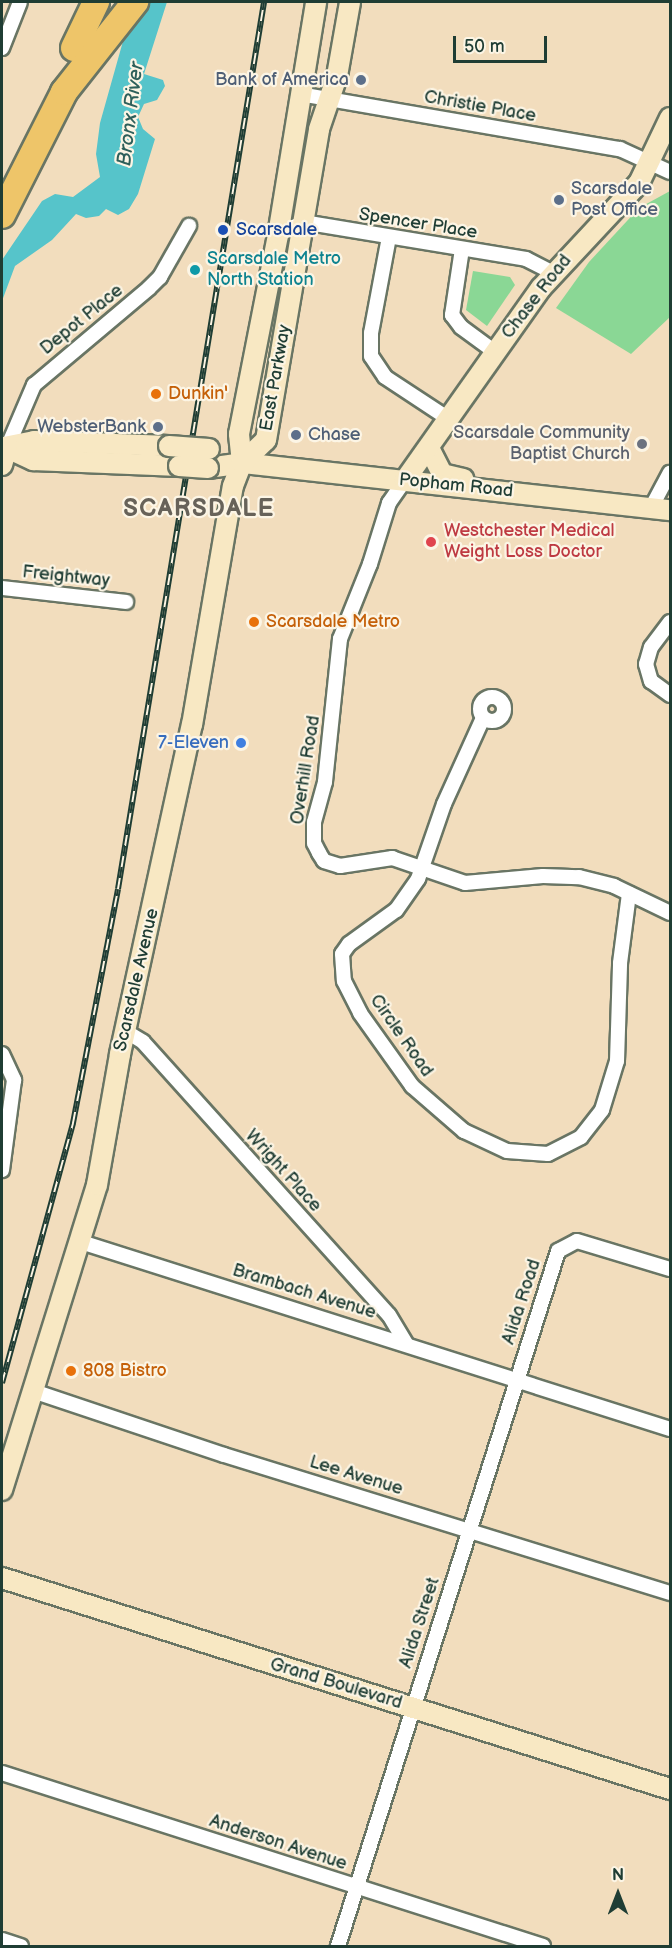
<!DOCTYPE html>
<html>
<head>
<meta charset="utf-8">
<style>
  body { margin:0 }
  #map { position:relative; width:672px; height:1948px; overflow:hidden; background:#f2ddbd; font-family:"Balsamiq Sans",sans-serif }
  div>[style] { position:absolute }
  .green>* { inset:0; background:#8ad795 }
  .water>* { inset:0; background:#56c4ca }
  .roads { filter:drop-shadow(2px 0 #697564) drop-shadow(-2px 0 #697564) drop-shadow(0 2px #697564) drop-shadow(0 -2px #697564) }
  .street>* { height:14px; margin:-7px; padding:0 7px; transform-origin:7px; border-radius:7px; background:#fff }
  .street>.ring { margin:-7px; padding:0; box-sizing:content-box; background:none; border:14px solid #fff; border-radius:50% }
  .secondary>* { height:20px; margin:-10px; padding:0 10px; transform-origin:10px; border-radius:10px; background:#f8e8c3 }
  .highway>* { height:26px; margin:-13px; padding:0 13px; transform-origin:13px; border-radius:13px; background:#eec569 }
  .rail>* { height:6px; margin-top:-3px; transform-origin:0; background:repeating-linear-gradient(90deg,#fcf5e5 0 11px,#1f3d34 0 22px); box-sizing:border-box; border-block:2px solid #1f3d34 }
  .bridges { filter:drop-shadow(2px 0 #697564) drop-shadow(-2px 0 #697564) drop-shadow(0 2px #697564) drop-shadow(0 -2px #697564) }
  .secondary-bridge>* { height:20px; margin:-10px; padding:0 10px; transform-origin:10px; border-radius:10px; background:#f8e8c3 }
  .dots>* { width:16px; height:16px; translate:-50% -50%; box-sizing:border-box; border:3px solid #fcf5e5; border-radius:50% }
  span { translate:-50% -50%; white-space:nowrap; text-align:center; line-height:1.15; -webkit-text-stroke:4.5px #fcf5e5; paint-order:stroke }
  .service-label { font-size:18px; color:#4e5e75 }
  .right { translate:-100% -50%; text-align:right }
  .left { translate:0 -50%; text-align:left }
  .street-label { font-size:18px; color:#1f3d34 }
  .transit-label { font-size:18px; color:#164399 }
  .culture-label { font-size:18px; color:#0d838f }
  .food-label { font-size:18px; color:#c56008 }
  .worship-label { font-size:18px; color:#5b616d }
  .health-label { font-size:18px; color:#be3a42 }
  .shop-label { font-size:18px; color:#366cbe }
  .water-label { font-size:20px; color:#2d5f5a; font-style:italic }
  .district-label { font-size:24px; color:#676259; font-weight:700; letter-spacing:1.5px }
  .frame { position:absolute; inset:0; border:3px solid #1f3d34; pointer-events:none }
  .north { position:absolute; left:588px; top:1864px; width:60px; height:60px; -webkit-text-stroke:4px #fcf5e5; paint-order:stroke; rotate:0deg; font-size:16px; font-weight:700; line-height:24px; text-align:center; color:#1f3d34 }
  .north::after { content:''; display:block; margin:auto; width:21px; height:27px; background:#1f3d34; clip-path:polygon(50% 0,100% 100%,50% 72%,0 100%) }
  .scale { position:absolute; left:453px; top:36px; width:94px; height:27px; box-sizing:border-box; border:3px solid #1f3d34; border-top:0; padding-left:8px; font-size:18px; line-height:21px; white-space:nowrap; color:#1f3d34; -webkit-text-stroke:4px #fcf5e5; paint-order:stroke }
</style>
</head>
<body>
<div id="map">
  <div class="green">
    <i style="clip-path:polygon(670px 191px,670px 317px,631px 354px,556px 308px,589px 262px,639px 208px)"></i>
    <i style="clip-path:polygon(473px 271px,510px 277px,515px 285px,487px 326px,466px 310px)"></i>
  </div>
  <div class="water">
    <i style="clip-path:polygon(134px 2px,167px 2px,144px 74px,163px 80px,165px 86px,157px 100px,144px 104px,138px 117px,143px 129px,155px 139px,138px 194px,129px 209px,118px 215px,106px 209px,99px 216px,86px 218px,76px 214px,52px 240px,15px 266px,2px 301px,2px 260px,42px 201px,55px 194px,73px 197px,100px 177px,96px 154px,100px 123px)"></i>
  </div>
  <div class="roads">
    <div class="street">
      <i style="left:2px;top:48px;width:49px;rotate:-68.6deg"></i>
      <i style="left:300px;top:94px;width:325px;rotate:9.8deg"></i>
      <i style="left:620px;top:149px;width:55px;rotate:24.7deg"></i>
      <i style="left:278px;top:235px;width:28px;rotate:-27deg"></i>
      <i style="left:303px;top:222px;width:226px;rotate:9.4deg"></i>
      <i style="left:526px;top:259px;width:30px;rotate:27deg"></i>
      <i style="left:389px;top:237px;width:98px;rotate:100.6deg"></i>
      <i style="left:371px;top:333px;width:23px;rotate:90deg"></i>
      <i style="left:371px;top:356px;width:25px;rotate:56deg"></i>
      <i style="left:385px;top:377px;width:77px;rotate:33.3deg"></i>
      <i style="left:462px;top:249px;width:67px;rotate:98.6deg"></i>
      <i style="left:452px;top:315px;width:15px;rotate:53deg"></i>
      <i style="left:461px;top:327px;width:42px;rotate:36.3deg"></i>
      <i style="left:7px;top:448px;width:69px;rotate:-66.8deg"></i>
      <i style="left:34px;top:385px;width:150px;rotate:-40.1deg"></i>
      <i style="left:149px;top:288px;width:16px;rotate:-45deg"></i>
      <i style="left:160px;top:277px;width:59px;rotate:-60.4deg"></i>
      <i style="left:405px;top:480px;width:28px;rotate:125deg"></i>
      <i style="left:389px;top:503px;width:64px;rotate:107.3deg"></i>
      <i style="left:370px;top:564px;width:81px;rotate:111.8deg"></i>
      <i style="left:340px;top:639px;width:144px;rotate:96deg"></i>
      <i style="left:325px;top:782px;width:41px;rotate:105.4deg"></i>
      <i style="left:314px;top:822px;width:21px;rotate:90deg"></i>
      <i style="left:314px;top:843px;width:11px;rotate:63deg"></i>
      <i style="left:319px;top:853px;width:9px;rotate:58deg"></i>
      <i style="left:324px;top:861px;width:17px;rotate:17deg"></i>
      <i style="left:340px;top:866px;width:53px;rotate:-8.7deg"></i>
      <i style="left:392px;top:858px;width:77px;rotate:18.9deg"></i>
      <i style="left:465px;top:883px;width:78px;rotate:-5.1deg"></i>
      <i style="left:543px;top:876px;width:36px;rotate:2deg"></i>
      <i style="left:579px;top:877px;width:36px;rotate:14deg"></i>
      <i style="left:614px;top:886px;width:62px;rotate:25.7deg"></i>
      <i style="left:651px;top:508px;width:40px;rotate:-62deg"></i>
      <i style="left:2px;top:588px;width:125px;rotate:6.4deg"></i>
      <i style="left:670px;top:622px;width:31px;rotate:127deg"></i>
      <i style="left:651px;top:647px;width:18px;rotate:106deg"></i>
      <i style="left:646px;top:664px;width:18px;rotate:74deg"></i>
      <i style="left:651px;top:681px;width:24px;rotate:36deg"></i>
      <i class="ring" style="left:480px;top:697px;width:10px;height:10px"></i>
      <i style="left:483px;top:718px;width:94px;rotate:114.4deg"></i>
      <i style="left:444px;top:804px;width:79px;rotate:109.1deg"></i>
      <i style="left:418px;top:879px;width:38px;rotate:125deg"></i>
      <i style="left:396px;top:910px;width:58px;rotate:144.1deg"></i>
      <i style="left:349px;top:944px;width:12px;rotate:125deg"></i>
      <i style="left:342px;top:954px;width:27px;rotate:86deg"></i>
      <i style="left:344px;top:981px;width:36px;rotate:63deg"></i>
      <i style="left:360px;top:1013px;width:90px;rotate:54.5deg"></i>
      <i style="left:412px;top:1086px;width:69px;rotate:40.9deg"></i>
      <i style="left:464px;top:1131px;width:47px;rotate:24.9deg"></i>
      <i style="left:507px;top:1151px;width:41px;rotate:4.2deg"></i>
      <i style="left:548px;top:1154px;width:37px;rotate:-27deg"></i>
      <i style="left:581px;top:1137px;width:34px;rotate:-52deg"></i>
      <i style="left:602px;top:1110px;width:51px;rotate:-73deg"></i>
      <i style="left:617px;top:1061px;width:98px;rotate:-88.2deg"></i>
      <i style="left:620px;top:963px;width:70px;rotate:-82.6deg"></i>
      <i style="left:125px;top:1031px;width:21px;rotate:31deg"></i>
      <i style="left:143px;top:1042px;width:367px;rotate:48deg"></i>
      <i style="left:389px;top:1315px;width:33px;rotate:59deg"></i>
      <i style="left:2px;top:1054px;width:29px;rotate:65deg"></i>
      <i style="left:14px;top:1080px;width:91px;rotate:97.6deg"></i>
      <i style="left:81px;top:1242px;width:618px;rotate:17.61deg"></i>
      <i style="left:33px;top:1391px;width:201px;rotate:18.5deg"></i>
      <i style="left:224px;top:1455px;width:467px;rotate:17.2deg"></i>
      <i style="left:2px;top:1773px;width:568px;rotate:17.73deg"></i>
      <i style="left:2px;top:1940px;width:20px;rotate:18deg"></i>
      <i style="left:338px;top:1946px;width:729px;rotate:-72.43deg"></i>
      <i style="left:558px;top:1251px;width:21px;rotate:-28deg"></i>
      <i style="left:577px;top:1241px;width:97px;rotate:16.8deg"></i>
    </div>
    <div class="secondary">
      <i style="left:4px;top:447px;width:31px;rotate:-11deg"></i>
      <i style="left:34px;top:441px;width:135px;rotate:2.1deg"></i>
      <i style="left:7px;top:448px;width:29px;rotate:25deg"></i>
      <i style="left:33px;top:460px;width:146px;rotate:2.4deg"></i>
      <i style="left:429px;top:448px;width:29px;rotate:63deg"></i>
      <i style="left:442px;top:474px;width:22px;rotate:13deg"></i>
      <i style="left:242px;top:463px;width:29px;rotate:-96deg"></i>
      <i style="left:239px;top:434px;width:203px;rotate:-78.9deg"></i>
      <i style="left:278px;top:235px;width:236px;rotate:-80.7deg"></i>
      <i style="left:2px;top:465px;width:18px;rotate:-74deg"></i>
      <i style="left:208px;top:468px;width:34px;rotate:-8deg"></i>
      <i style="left:242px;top:463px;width:431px;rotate:6.3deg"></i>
      <i style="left:405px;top:480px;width:235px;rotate:-54.7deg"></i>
      <i style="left:541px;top:288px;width:144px;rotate:-47deg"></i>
      <i style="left:639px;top:183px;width:72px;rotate:-64.5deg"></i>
      <i style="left:2px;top:1490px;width:319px;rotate:-72.7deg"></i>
      <i style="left:97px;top:1185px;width:133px;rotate:-80deg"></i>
      <i style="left:120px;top:1054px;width:337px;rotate:-77.7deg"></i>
      <i style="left:192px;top:725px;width:242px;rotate:-80.3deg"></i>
      <i style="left:233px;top:486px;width:25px;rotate:-69deg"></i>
      <i style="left:242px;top:463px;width:33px;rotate:-44deg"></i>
      <i style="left:266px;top:440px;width:315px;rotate:-80.3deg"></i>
      <i style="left:319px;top:129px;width:56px;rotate:-71.2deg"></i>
      <i style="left:337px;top:76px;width:75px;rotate:-80deg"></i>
      <i style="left:2px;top:1578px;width:701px;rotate:17.53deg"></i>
    </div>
    <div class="highway">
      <i style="left:74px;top:48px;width:51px;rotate:-64.4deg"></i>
      <i style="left:2px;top:215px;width:138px;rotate:-63.2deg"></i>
      <i style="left:64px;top:92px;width:115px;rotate:-51.7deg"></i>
    </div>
  </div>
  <div class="rail">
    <i style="left:2px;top:1383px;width:270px;rotate:-74.7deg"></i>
    <i style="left:73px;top:1123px;width:238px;rotate:-79.1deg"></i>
    <i style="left:118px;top:889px;width:899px;rotate:-80.65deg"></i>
  </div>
  <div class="bridges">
    <div class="secondary-bridge">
      <i style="left:169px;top:446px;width:40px;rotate:4.3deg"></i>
      <i style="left:179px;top:466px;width:29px;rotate:4deg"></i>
    </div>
  </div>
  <div class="dots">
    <i style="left:361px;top:80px;background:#5c6f8a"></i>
    <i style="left:559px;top:200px;background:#5c6f8a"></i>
    <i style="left:223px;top:230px;background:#1a4fb4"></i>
    <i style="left:195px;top:270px;background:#0f9aa8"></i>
    <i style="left:156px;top:394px;background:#e8710a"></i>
    <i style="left:158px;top:427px;background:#5c6f8a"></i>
    <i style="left:296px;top:435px;background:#5c6f8a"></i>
    <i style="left:642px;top:444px;background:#6b7280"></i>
    <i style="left:431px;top:542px;background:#e0444e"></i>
    <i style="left:254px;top:622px;background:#e8710a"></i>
    <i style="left:241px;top:743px;background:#3f7fe0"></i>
    <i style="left:71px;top:1371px;background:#e8710a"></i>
  </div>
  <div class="service-label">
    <span class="right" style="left:349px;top:80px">Bank of America</span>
    <span class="left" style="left:571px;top:200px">Scarsdale<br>Post Office</span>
    <span class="right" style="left:146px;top:427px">WebsterBank</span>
    <span class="left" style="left:308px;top:435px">Chase</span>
  </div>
  <div class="street-label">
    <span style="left:480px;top:107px;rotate:10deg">Christie Place</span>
    <span style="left:418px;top:224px;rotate:9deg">Spencer Place</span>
    <span style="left:537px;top:297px;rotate:-52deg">Chase Road</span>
    <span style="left:82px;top:320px;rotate:-39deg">Depot Place</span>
    <span style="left:276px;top:378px;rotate:-80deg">East Parkway</span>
    <span style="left:456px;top:486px;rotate:6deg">Popham Road</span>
    <span style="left:66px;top:577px;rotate:6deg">Freightway</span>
    <span style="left:306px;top:770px;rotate:-81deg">Overhill Road</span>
    <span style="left:137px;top:980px;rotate:-77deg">Scarsdale Avenue</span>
    <span style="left:401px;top:1036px;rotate:55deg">Circle Road</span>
    <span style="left:283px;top:1171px;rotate:48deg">Wright Place</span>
    <span style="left:304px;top:1292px;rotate:17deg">Brambach Avenue</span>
    <span style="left:522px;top:1302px;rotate:-72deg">Alida Road</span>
    <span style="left:356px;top:1476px;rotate:17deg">Lee Avenue</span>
    <span style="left:420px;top:1623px;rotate:-72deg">Alida Street</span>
    <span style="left:336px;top:1684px;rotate:17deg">Grand Boulevard</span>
    <span style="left:278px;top:1843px;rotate:18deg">Anderson Avenue</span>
  </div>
  <div class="transit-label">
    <span class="left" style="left:236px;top:230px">Scarsdale</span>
  </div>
  <div class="culture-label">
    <span class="left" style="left:207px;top:270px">Scarsdale Metro<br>North Station</span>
  </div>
  <div class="food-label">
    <span class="left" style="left:168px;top:394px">Dunkin'</span>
    <span class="left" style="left:266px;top:622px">Scarsdale Metro</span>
    <span class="left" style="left:83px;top:1371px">808 Bistro</span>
  </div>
  <div class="worship-label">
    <span class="right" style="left:630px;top:444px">Scarsdale Community<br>Baptist Church</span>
  </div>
  <div class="health-label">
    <span class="left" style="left:444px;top:542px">Westchester Medical<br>Weight Loss Doctor</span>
  </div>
  <div class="shop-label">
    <span class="right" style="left:229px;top:743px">7-Eleven</span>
  </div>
  <div class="water-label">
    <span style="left:131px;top:114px;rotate:-83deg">Bronx River</span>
  </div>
  <div class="district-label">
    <span style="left:199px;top:509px">SCARSDALE</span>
  </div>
  <div class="frame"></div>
  <div class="north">N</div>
  <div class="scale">50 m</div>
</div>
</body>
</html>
